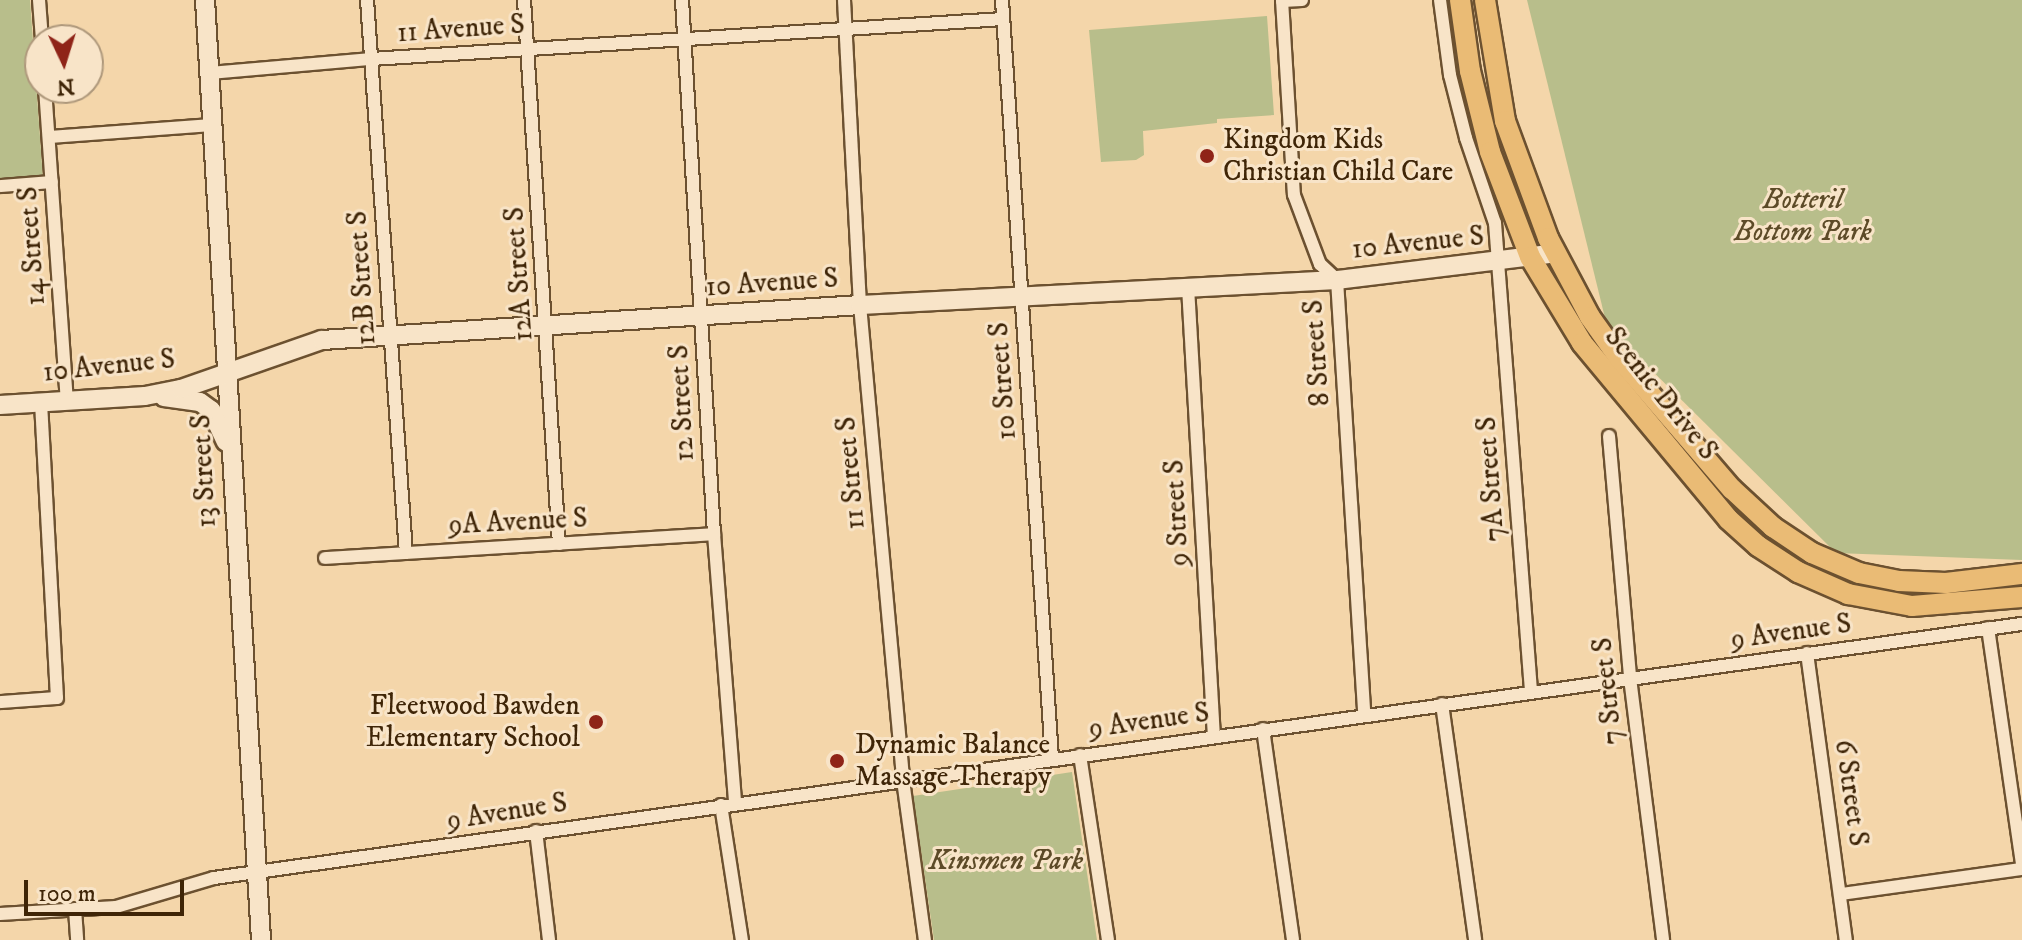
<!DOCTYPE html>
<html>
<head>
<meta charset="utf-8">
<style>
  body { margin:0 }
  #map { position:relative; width:2022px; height:940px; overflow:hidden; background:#f4d6aa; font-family:"IM FELL DW Pica",serif }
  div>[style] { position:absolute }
  .green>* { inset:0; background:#b8be8b }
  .roads { filter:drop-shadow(2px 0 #6c5130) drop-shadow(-2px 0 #6c5130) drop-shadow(0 2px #6c5130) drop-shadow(0 -2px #6c5130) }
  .street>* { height:12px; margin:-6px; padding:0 6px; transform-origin:6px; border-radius:6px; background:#f8e4c8 }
  .secondary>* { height:18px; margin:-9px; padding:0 9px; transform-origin:9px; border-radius:9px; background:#f8e4c8 }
  .primary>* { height:20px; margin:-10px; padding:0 10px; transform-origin:10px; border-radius:10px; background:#eabb75 }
  .dots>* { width:22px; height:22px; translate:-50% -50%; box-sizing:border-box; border:4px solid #f8e4c8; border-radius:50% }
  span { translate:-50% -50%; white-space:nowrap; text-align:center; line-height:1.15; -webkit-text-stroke:6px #f8e4c8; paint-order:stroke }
  .street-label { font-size:28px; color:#3f2507 }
  .poi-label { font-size:28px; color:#3f2507 }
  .left { translate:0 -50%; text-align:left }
  .right { translate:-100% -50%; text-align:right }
  .park-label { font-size:28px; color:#5d4b28; font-style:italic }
  .north { position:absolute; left:24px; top:24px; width:80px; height:80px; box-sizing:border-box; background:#f8e4c8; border:2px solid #ae987b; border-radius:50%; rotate:176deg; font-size:22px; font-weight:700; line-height:32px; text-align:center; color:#3f2507 }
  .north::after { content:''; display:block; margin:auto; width:28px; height:36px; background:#8f2418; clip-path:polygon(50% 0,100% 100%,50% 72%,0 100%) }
  .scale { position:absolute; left:24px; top:880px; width:160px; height:36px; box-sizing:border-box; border:4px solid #3f2507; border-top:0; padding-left:10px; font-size:24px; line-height:28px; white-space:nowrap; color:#3f2507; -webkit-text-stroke:6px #f8e4c8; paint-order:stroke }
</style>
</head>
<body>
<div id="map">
  <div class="green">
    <i style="clip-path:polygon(0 0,30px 0,43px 178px,0 181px)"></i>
    <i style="clip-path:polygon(1527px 0,2022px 0,2022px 560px,1836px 553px,1607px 326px)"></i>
    <i style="clip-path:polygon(1267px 16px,1274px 115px,1217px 119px,1217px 123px,1143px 131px,1144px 155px,1136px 160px,1101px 162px,1089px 30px)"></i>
    <i style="clip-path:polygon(1072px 772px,1097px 940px,934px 940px,913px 796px)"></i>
  </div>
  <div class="roads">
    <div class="street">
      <i style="left:39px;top:0;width:40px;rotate:85.7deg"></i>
      <i style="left:367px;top:0;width:554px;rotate:85.97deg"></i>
      <i style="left:524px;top:0;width:545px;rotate:86.32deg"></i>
      <i style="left:682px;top:0;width:535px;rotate:86.57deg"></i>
      <i style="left:714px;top:534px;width:270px;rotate:85.5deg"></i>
      <i style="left:844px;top:0;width:305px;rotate:87deg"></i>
      <i style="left:860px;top:305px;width:477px;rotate:84.8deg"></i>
      <i style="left:903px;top:780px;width:162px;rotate:82.2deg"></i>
      <i style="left:1002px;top:0;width:761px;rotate:86.23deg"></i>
      <i style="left:1282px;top:0;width:195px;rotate:86.5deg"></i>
      <i style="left:1294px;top:195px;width:74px;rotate:69.4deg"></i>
      <i style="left:1320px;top:264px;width:23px;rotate:43deg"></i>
      <i style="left:1337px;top:280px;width:436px;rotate:86.4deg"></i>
      <i style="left:1440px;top:0;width:76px;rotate:82.4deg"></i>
      <i style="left:1450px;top:75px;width:65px;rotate:75.7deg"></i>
      <i style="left:1466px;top:138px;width:90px;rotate:71.2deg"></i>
      <i style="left:1495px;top:223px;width:470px;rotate:85.6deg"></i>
      <i style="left:1282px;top:1px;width:20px;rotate:-3deg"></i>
      <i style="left:210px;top:73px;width:162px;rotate:-5deg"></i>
      <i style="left:371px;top:59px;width:633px;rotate:-3.62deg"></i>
      <i style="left:45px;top:88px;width:313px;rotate:86deg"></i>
      <i style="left:49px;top:137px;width:164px;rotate:-4.2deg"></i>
      <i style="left:0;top:186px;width:52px;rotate:-4.4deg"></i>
      <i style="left:1188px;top:287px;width:450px;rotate:86.7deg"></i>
      <i style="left:1609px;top:436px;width:243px;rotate:85deg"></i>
      <i style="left:1630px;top:678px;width:264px;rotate:82.8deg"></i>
      <i style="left:325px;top:558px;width:390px;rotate:-3.5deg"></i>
      <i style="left:1988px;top:628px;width:239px;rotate:81.8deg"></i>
      <i style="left:1807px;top:653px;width:290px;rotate:82.3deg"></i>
      <i style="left:0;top:702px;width:57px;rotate:-4deg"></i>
      <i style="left:57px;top:698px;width:296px;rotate:-93.1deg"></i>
      <i style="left:1442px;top:704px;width:238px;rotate:82deg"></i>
      <i style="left:1263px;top:729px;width:213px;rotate:81.9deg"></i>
      <i style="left:1080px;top:755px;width:187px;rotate:81.4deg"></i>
      <i style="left:721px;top:805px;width:137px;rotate:81.2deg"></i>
      <i style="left:536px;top:831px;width:110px;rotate:83.2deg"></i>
      <i style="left:1841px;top:894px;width:183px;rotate:-7.9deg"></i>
      <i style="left:75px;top:909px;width:31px;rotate:86deg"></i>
      <i style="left:0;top:914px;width:116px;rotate:-3.5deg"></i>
      <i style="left:116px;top:907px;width:102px;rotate:-16.5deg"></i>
      <i style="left:214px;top:878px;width:1826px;rotate:-8deg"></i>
    </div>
    <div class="secondary">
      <i style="left:205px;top:0;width:942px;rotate:86.59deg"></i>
      <i style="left:164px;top:397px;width:36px;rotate:8deg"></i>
      <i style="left:200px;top:402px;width:14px;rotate:36deg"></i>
      <i style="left:211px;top:410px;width:35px;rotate:65deg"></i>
      <i style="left:0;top:405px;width:145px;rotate:-3.6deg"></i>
      <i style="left:145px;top:396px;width:37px;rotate:-11deg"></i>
      <i style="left:181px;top:389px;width:149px;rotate:-19.2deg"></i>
      <i style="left:322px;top:340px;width:539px;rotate:-3.72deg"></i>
      <i style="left:860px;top:305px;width:478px;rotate:-3deg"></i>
      <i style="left:1337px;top:280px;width:221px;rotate:-7deg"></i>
    </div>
    <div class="primary">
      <i style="left:1460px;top:0;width:72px;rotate:82deg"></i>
      <i style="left:1470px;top:71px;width:83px;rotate:76.1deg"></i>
      <i style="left:1490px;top:152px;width:112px;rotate:69.1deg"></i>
      <i style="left:1530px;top:257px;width:100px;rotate:58.8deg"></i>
      <i style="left:1582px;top:343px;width:229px;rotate:50.3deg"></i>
      <i style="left:1728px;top:519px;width:40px;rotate:42deg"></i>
      <i style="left:1758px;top:546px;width:48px;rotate:33deg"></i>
      <i style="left:1798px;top:572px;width:55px;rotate:23.7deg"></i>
      <i style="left:1848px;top:594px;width:65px;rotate:10.6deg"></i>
      <i style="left:1912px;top:606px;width:110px;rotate:-4.7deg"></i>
      <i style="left:1485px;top:0;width:123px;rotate:80.6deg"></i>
      <i style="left:1505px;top:121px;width:125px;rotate:69.8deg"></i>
      <i style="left:1548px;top:238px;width:89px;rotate:62deg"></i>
      <i style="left:1590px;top:317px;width:52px;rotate:54.5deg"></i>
      <i style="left:1620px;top:359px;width:172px;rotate:49.3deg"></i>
      <i style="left:1732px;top:489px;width:56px;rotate:42.8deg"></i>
      <i style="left:1773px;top:527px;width:47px;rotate:33.7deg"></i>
      <i style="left:1812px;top:553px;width:51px;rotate:23.1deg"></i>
      <i style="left:1859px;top:573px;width:41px;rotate:11.3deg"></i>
      <i style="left:1899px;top:581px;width:47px;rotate:2.4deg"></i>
      <i style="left:1946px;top:583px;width:77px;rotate:-6.8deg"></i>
    </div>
  </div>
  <div class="dots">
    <i style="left:1207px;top:156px;background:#8f2418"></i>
    <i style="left:596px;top:722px;background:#8f2418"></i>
    <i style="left:837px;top:761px;background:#8f2418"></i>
  </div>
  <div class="street-label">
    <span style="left:461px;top:29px;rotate:-4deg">11 Avenue S</span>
    <span style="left:1418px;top:243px;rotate:-6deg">10 Avenue S</span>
    <span style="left:32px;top:246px;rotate:-94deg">14 Street S</span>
    <span style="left:519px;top:274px;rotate:-94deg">12A Street S</span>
    <span style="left:362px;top:278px;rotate:-94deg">12B Street S</span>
    <span style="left:772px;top:283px;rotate:-4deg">10 Avenue S</span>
    <span style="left:1317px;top:353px;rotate:-94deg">8 Street S</span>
    <span style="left:109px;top:366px;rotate:-6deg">10 Avenue S</span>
    <span style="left:1003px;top:381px;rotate:-94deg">10 Street S</span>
    <span style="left:1661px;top:394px;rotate:51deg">Scenic Drive S</span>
    <span style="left:682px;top:403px;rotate:-93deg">12 Street S</span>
    <span style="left:204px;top:471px;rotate:-93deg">13 Street S</span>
    <span style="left:851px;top:473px;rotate:-95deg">11 Street S</span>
    <span style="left:1491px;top:479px;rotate:-94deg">7A Street S</span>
    <span style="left:1177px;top:513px;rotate:-93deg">9 Street S</span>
    <span style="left:518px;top:522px;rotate:-3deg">9A Avenue S</span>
    <span style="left:1791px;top:632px;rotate:-8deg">9 Avenue S</span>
    <span style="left:1608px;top:691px;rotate:-96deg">7 Street S</span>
    <span style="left:1149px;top:721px;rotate:-8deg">9 Avenue S</span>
    <span style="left:1851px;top:793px;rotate:82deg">6 Street S</span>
    <span style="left:507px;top:812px;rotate:-9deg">9 Avenue S</span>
  </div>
  <div class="poi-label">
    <span class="left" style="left:1223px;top:156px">Kingdom Kids<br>Christian Child Care</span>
    <span class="right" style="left:580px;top:722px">Fleetwood Bawden<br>Elementary School</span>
    <span class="left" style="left:855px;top:761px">Dynamic Balance<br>Massage Therapy</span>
  </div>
  <div class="park-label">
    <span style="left:1803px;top:216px">Botteril<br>Bottom Park</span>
    <span style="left:1006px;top:861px">Kinsmen Park</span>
  </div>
  <div class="north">N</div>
  <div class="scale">100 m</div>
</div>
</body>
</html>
